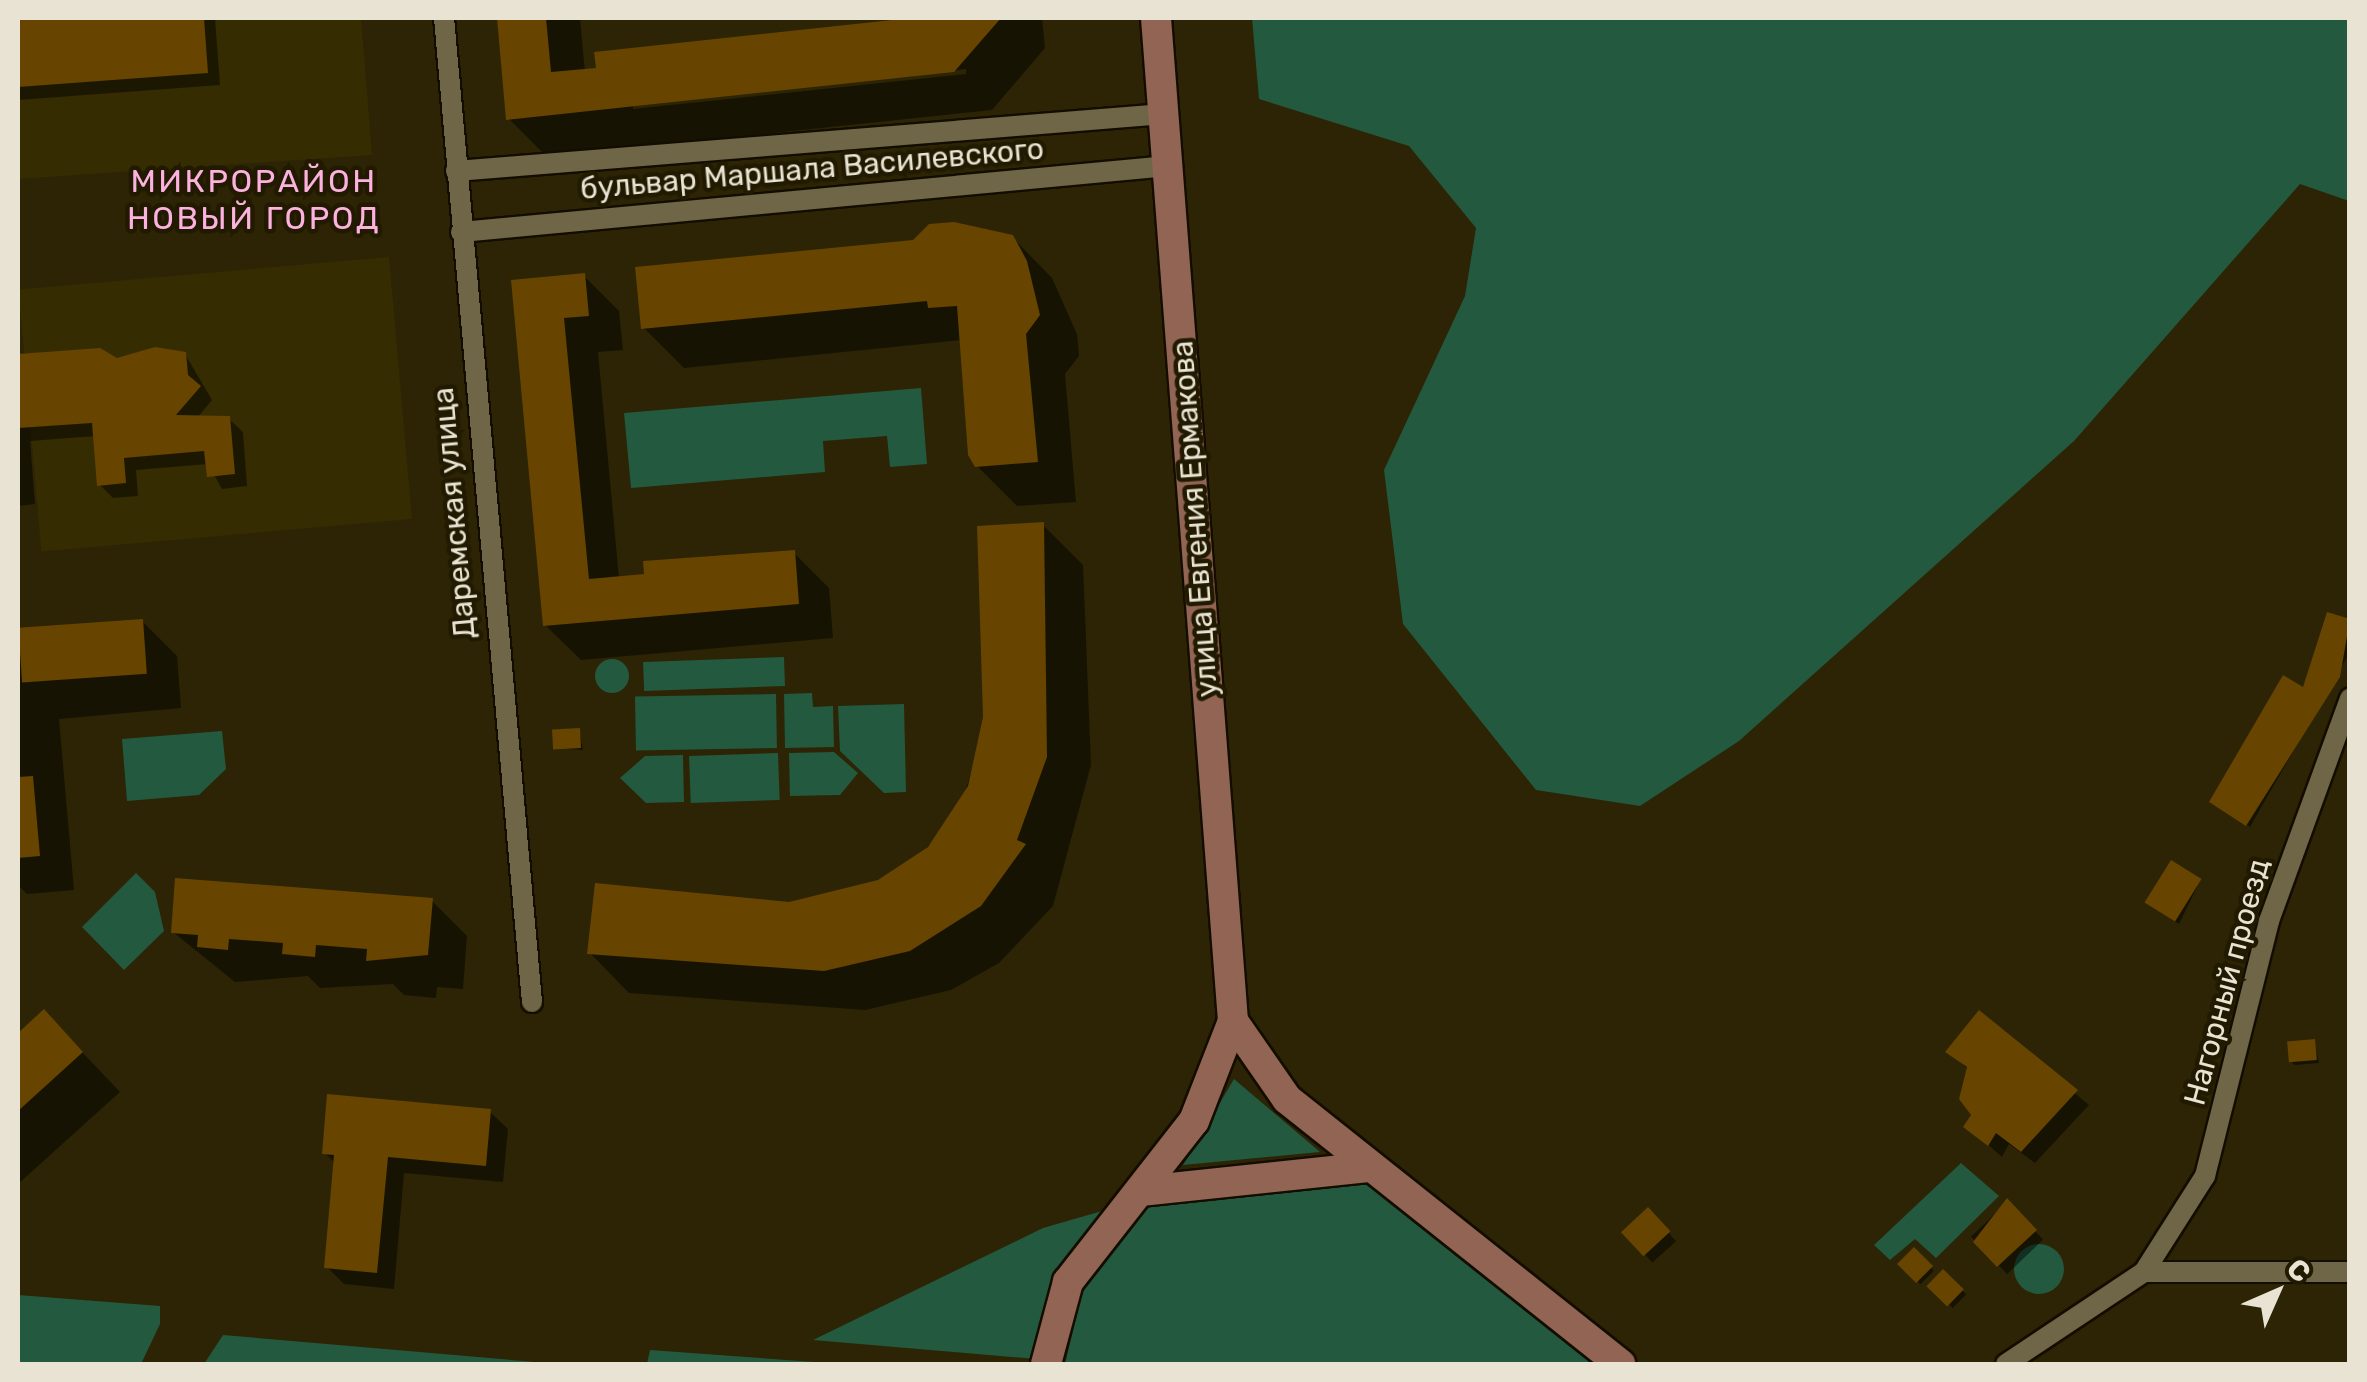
<!DOCTYPE html>
<html>
<head>
<meta charset="utf-8">
<style>
  body { margin:0 }
  #map { position:relative; width:2367px; height:1382px; overflow:hidden; background:#2c2404; font-family:Rubik,sans-serif }
  div>[style] { position:absolute }
  .built>* { inset:0; background:#362c02; transform-origin:0 0 }
  .green>* { inset:0; background:#23593e; transform-origin:0 0 }
  .round { border-radius:50% }
  .shadow>* { inset:0; background:#0007; transform-origin:0 0 }
  .building>* { inset:0; background:#674400; transform-origin:0 0 }
  .roads { filter:drop-shadow(2px 0 #130d00) drop-shadow(-2px 0 #130d00) drop-shadow(0 2px #130d00) drop-shadow(0 -2px #130d00) }
  .minor>* { height:20px; margin:-10px; padding:0 10px; transform-origin:10px; border-radius:10px; background:#6e6646 }
  .secondary>* { height:30px; margin:-15px; padding:0 15px; transform-origin:15px; border-radius:15px; background:#926454 }
  span { translate:-50% -50%; white-space:nowrap; text-align:center; line-height:1.15; -webkit-text-stroke:9px #221a00; paint-order:stroke }
  .street-label { font-size:30px; color:#e8e3d2 }
  .neighbourhood-label { font-size:32px; color:#fbb2de; letter-spacing:2.5px }
  .frame { position:absolute; inset:0; border:20px solid #e8e3d2; pointer-events:none }
  .north { position:absolute; left:2227px; top:1242px; width:100px; height:100px; -webkit-text-stroke:8px #221a00; paint-order:stroke; rotate:45deg; font-size:28px; font-weight:700; line-height:40px; text-align:center; color:#e8e3d2 }
  .north::after { content:''; display:block; margin:auto; width:35px; height:45px; background:#e8e3d2; clip-path:polygon(50% 0,100% 100%,50% 72%,0 100%) }
</style>
</head>
<body>
<div id="map">
  <div class="built">
    <i style="clip-path:polygon(18px 18px,361px 18px,372px 155px,18px 179px)"></i>
    <i style="left:389px;top:257px;width:263px;height:372px;rotate:85deg"></i>
  </div>
  <div class="green">
    <i style="clip-path:polygon(1252px 18px,2349px 18px,2349px 201px,2300px 184px,2074px 441px,1739px 741px,1640px 806px,1536px 790px,1403px 624px,1384px 470px,1465px 296px,1476px 228px,1409px 146px,1259px 99px)"></i>
    <i style="clip-path:polygon(921px 388px,927px 464px,890px 467px,887px 436px,823px 441px,825px 472px,631px 488px,624px 413px)"></i>
    <i style="left:784px;top:657px;width:29px;height:141px;rotate:88deg"></i>
    <i class="round" style="left:595px;top:659px;width:34px;height:34px"></i>
    <i style="clip-path:polygon(812px 693px,813px 707px,833px 706px,834px 747px,785px 748px,784px 694px)"></i>
    <i style="left:776px;top:694px;width:54px;height:141px;rotate:89deg"></i>
    <i style="clip-path:polygon(904px 704px,906px 792px,884px 793px,840px 751px,838px 706px)"></i>
    <i style="clip-path:polygon(222px 731px,226px 769px,199px 795px,127px 801px,122px 739px)"></i>
    <i style="clip-path:polygon(834px 752px,858px 773px,840px 795px,790px 796px,789px 753px)"></i>
    <i style="left:778px;top:753px;width:47px;height:89px;rotate:88deg"></i>
    <i style="clip-path:polygon(683px 755px,684px 802px,646px 803px,620px 778px,645px 756px)"></i>
    <i style="clip-path:polygon(136px 873px,155px 892px,164px 931px,124px 970px,82px 927px)"></i>
    <i style="clip-path:polygon(1234px 1079px,1320px 1152px,1183px 1165px)"></i>
    <i style="clip-path:polygon(1961px 1163px,1999px 1196px,1936px 1258px,1915px 1239px,1890px 1260px,1874px 1245px)"></i>
    <i style="clip-path:polygon(1365px 1178px,1601px 1364px,1065px 1364px,1083px 1289px,1148px 1202px)"></i>
    <i style="clip-path:polygon(1102px 1211px,1058px 1279px,1037px 1359px,813px 1340px,1043px 1228px)"></i>
    <i class="round" style="left:2014px;top:1244px;width:50px;height:50px"></i>
    <i style="clip-path:polygon(18px 1295px,160px 1306px,160px 1324px,141px 1364px,18px 1364px)"></i>
    <i style="clip-path:polygon(223px 1335px,535px 1362px,536px 1364px,204px 1364px)"></i>
    <i style="clip-path:polygon(650px 1350px,842px 1364px,647px 1364px)"></i>
  </div>
  <div class="shadow">
    <i style="clip-path:polygon(18px 18px,215px 18px,220px 85px,18px 100px)"></i>
    <i style="clip-path:polygon(evenodd,499px 18px,580px 18px,585px 72px,914px 18px,1042px 18px,1045px 48px,992px 110px,547px 157px,509px 119px,499px 18px,966px 69px,966px 74px,633px 109px,633px 104px,966px 69px)"></i>
    <i style="clip-path:polygon(1012px 237px,1052px 278px,1077px 334px,1079px 356px,1065px 374px,1076px 502px,1017px 506px,977px 466px,962px 340px,684px 368px,644px 328px)"></i>
    <i style="clip-path:polygon(584px 276px,619px 311px,623px 350px,598px 352px,619px 578px,794px 553px,829px 588px,833px 638px,581px 660px,545px 625px,514px 282px)"></i>
    <i style="clip-path:polygon(99px 350px,117px 360px,185px 354px,212px 400px,197px 418px,229px 419px,243px 432px,247px 486px,222px 489px,208px 464px,136px 470px,138px 496px,113px 498px,100px 485px,96px 436px,30px 441px,35px 504px,18px 506px,18px 357px)"></i>
    <i style="clip-path:polygon(1043px 525px,1083px 565px,1091px 765px,1053px 906px,999px 963px,951px 990px,865px 1010px,629px 993px,590px 953px,863px 888px,914px 862px,960px 810px)"></i>
    <i style="clip-path:polygon(2328px 615px,2350px 622px,2350px 652px,2250px 827px,2215px 805px,2304px 691px)"></i>
    <i style="clip-path:polygon(142px 621px,177px 656px,181px 708px,59px 719px,74px 890px,27px 894px,18px 885px,18px 632px)"></i>
    <i style="clip-path:polygon(579px 730px,583px 750px,557px 748px)"></i>
    <i style="clip-path:polygon(2200px 881px,2179px 924px,2150px 905px)"></i>
    <i style="clip-path:polygon(432px 901px,467px 936px,463px 989px,437px 987px,436px 998px,404px 995px,393px 984px,320px 988px,308px 976px,235px 982px,173px 932px)"></i>
    <i style="clip-path:polygon(44px 1012px,120px 1092px,18px 1184px,18px 1036px)"></i>
    <i style="clip-path:polygon(1979px 1013px,2089px 1105px,2035px 1163px,2009px 1144px,2002px 1157px,1976px 1134px,1969px 1070px,1948px 1051px)"></i>
    <i style="clip-path:polygon(2314px 1041px,2319px 1063px,2295px 1065px,2291px 1062px)"></i>
    <i style="clip-path:polygon(490px 1112px,508px 1129px,503px 1182px,404px 1173px,394px 1289px,344px 1284px,327px 1267px,336px 1164px,325px 1153px)"></i>
    <i style="left:2007px;top:1202px;width:52px;height:50px;rotate:46deg"></i>
    <i style="left:1648px;top:1210px;width:42px;height:32px;rotate:48deg"></i>
    <i style="left:1914px;top:1251px;width:28px;height:19px;rotate:45deg"></i>
    <i style="left:1943px;top:1272px;width:32px;height:19px;rotate:44deg"></i>
  </div>
  <div class="building">
    <i style="clip-path:polygon(18px 18px,204px 18px,208px 73px,18px 87px)"></i>
    <i style="clip-path:polygon(497px 18px,546px 18px,551px 72px,596px 68px,594px 52px,911px 18px,1001px 18px,954px 72px,506px 120px)"></i>
    <i style="clip-path:polygon(954px 222px,1013px 235px,1027px 261px,1040px 315px,1026px 334px,1038px 462px,975px 467px,968px 455px,957px 306px,928px 308px,927px 301px,641px 329px,635px 267px,913px 240px,929px 224px)"></i>
    <i style="clip-path:polygon(585px 273px,589px 316px,564px 318px,589px 579px,644px 574px,643px 561px,795px 550px,799px 604px,543px 626px,511px 280px)"></i>
    <i style="clip-path:polygon(155px 347px,186px 352px,188px 375px,201px 386px,176px 415px,230px 416px,235px 474px,207px 477px,204px 451px,124px 458px,126px 483px,97px 486px,92px 423px,18px 428px,18px 354px,100px 348px,117px 358px)"></i>
    <i style="clip-path:polygon(1044px 522px,1047px 757px,1017px 840px,1026px 844px,981px 906px,910px 951px,824px 971px,587px 954px,595px 883px,789px 902px,878px 880px,928px 847px,968px 786px,983px 717px,977px 526px)"></i>
    <i style="clip-path:polygon(2327px 612px,2350px 619px,2340px 677px,2246px 826px,2209px 802px,2283px 675px,2303px 687px)"></i>
    <i style="left:143px;top:619px;width:55px;height:125px;rotate:86deg"></i>
    <i style="left:580px;top:728px;width:20px;height:28px;rotate:87deg"></i>
    <i style="clip-path:polygon(33px 776px,40px 856px,18px 858px,18px 777px)"></i>
    <i style="left:2171px;top:860px;width:36px;height:50px;rotate:32deg"></i>
    <i style="clip-path:polygon(175px 878px,433px 898px,428px 955px,366px 961px,367px 949px,316px 945px,315px 957px,282px 954px,283px 943px,229px 939px,228px 950px,197px 947px,198px 935px,171px 933px)"></i>
    <i style="clip-path:polygon(44px 1009px,83px 1052px,18px 1111px,18px 1033px)"></i>
    <i style="clip-path:polygon(1979px 1010px,2078px 1090px,2021px 1152px,1996px 1133px,1988px 1146px,1963px 1127px,1971px 1115px,1959px 1099px,1967px 1067px,1945px 1052px)"></i>
    <i style="left:2315px;top:1039px;width:21px;height:28px;rotate:85deg"></i>
    <i style="clip-path:polygon(327px 1094px,491px 1109px,486px 1166px,388px 1157px,377px 1273px,324px 1268px,334px 1155px,322px 1154px)"></i>
    <i style="clip-path:polygon(2007px 1198px,2037px 1230px,1997px 1267px,1973px 1242px)"></i>
    <i style="left:1648px;top:1207px;width:33px;height:37px;rotate:47deg"></i>
    <i style="left:1914px;top:1247px;width:27px;height:24px;rotate:45deg"></i>
    <i style="left:1943px;top:1269px;width:29px;height:24px;rotate:44deg"></i>
  </div>
  <div class="roads">
    <div class="minor">
      <i style="left:444px;top:18px;width:988px;rotate:84.89deg"></i>
      <i style="left:456px;top:171px;width:710px;rotate:-4.6deg"></i>
      <i style="left:461px;top:232px;width:710px;rotate:-5.33deg"></i>
      <i style="left:2144px;top:1272px;width:114px;rotate:-57.6deg"></i>
      <i style="left:2205px;top:1176px;width:263px;rotate:-75.9deg"></i>
      <i style="left:2269px;top:921px;width:237px;rotate:-70deg"></i>
      <i style="left:2006px;top:1364px;width:166px;rotate:-33.7deg"></i>
      <i style="left:2144px;top:1272px;width:206px"></i>
    </div>
    <div class="secondary">
      <i style="left:1233px;top:1021px;width:95px;rotate:55.3deg"></i>
      <i style="left:1287px;top:1099px;width:426px;rotate:38.5deg"></i>
      <i style="left:1141px;top:1191px;width:230px;rotate:-6deg"></i>
      <i style="left:1046px;top:1364px;width:85px;rotate:-75deg"></i>
      <i style="left:1068px;top:1282px;width:204px;rotate:-52deg"></i>
      <i style="left:1194px;top:1121px;width:107px;rotate:-68.7deg"></i>
      <i style="left:1233px;top:1021px;width:1006px;rotate:-94.39deg"></i>
    </div>
  </div>
  <div class="street-label">
    <span style="left:812px;top:169px;rotate:-5deg">бульвар Маршала Василевского</span>
    <span style="left:454px;top:513px;rotate:-95deg">Даремская улица</span>
    <span style="left:1195px;top:519px;rotate:-94deg">улица Евгения Ермакова</span>
    <span style="left:2227px;top:982px;rotate:-75deg">Нагорный проезд</span>
  </div>
  <div class="neighbourhood-label">
    <span style="left:254px;top:200px">МИКРОРАЙОН<br>НОВЫЙ ГОРОД</span>
  </div>
  <div class="frame"></div>
  <div class="north">С</div>
</div>
</body>
</html>
